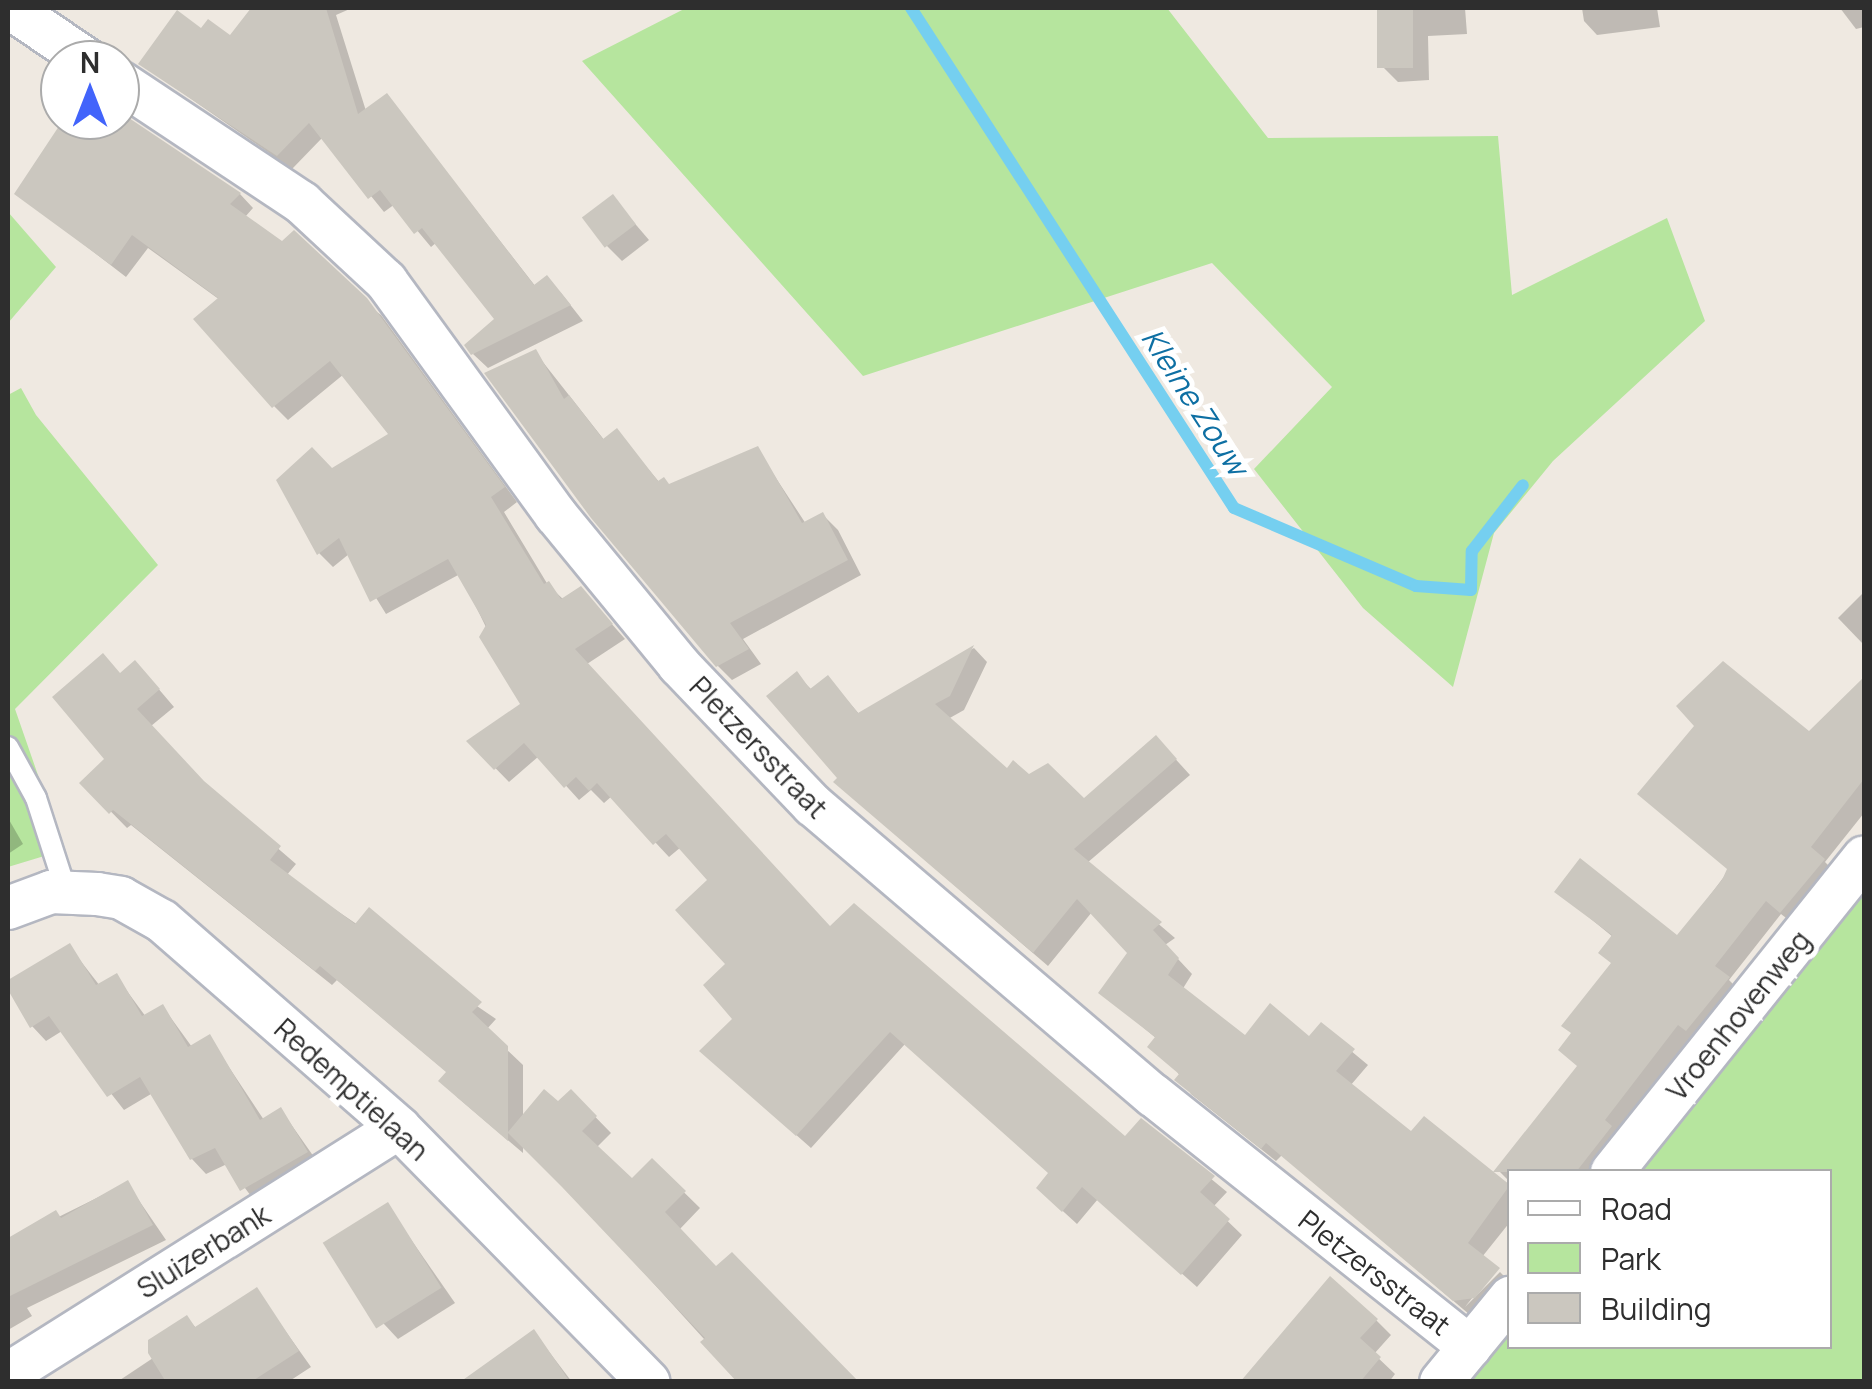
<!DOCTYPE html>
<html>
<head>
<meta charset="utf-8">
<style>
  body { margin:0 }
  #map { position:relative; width:1872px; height:1389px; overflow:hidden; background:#efe9e1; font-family:Manrope,sans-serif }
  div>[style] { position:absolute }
  .green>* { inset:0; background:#b6e59e }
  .shadow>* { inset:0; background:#0003 }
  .stream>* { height:12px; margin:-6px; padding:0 6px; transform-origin:6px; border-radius:6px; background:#75cff0 }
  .building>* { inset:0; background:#cbc7bf; transform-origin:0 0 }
  .roads { filter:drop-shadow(2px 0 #b4b7c1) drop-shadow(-2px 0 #b4b7c1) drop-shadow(0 2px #b4b7c1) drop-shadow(0 -2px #b4b7c1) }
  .service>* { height:20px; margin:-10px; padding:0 10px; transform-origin:10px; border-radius:10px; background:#fff }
  .minor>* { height:42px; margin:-21px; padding:0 21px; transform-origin:21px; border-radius:21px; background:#fff }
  span { translate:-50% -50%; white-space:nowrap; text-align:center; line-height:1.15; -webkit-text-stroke:10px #fff; paint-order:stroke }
  .street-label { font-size:28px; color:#2e2e2e }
  .water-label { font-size:30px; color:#0d6fa3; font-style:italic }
  .frame { position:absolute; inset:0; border:10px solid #2e2e2e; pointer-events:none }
  .legend { position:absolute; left:1507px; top:1169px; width:325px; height:180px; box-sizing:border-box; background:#fff; border:2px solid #ababab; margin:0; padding:12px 18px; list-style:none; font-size:30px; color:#2e2e2e }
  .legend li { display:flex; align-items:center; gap:20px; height:50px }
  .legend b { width:50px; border:2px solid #ababab }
  .north { position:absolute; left:40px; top:40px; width:100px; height:100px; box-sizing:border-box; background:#fff; border:2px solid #ababab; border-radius:50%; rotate:0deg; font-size:28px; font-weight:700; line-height:40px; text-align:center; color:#2e2e2e }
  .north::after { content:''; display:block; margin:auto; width:35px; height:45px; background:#4264fb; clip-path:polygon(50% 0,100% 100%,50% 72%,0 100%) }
</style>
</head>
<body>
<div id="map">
  <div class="green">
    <i style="clip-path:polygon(686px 8px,1167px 8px,1268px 138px,1498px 136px,1512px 295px,1667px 218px,1705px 321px,1553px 461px,1494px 533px,1453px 687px,1363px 608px,1254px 469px,1332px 387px,1212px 263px,863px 376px,582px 61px)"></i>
    <i style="clip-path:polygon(8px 212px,56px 267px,8px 323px)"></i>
    <i style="clip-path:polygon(21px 388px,36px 415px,158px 565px,15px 709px,64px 850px,8px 867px,8px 395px)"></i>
    <i style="clip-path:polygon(1864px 888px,1864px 1381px,1470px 1382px,1509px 1332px,1510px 1346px,1830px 1346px,1830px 1172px,1637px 1171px)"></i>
  </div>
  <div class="shadow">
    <i style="clip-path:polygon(284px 8px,352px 8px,336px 15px,366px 111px,387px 96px,536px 287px,561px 293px,583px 321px,488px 368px,473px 354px,497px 320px,437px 242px,431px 247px,395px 204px,384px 212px,323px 137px,292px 169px,141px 64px,202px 31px,292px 45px)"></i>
    <i style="clip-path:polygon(1379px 8px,1465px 8px,1467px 34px,1428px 36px,1429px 80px,1398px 82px,1383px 67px)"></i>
    <i style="clip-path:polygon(1582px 8px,1657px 8px,1660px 27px,1597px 35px,1584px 21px)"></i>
    <i style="clip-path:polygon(1840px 8px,1864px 8px,1864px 27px,1856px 29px)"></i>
    <i style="clip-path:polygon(120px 115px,240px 194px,253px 208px,245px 217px,381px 315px,517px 502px,504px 512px,548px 585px,564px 600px,581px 589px,625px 639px,587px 664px,830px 929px,1126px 1139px,1141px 1121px,1227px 1192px,1213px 1207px,1242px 1235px,1197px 1287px,1098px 1199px,1077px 1224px,1053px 1202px,1051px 1174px,905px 1044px,811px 1148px,716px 1064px,736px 1019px,710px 880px,681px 847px,669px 857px,612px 796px,604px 803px,591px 790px,579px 800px,539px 756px,509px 782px,470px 742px,524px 705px,460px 574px,386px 614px,349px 554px,333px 567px,319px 553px,392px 434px,344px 374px,288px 420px,274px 406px,220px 300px,148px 248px,126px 277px,17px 193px,68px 120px)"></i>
    <i style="clip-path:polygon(613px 198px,649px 240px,622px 261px,607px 246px)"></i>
    <i style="clip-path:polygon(535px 352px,605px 441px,617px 432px,660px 483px,671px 487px,757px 449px,806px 524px,823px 515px,838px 530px,861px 575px,743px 639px,761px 664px,732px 680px,717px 665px)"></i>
    <i style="clip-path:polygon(1863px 593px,1864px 594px,1864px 645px,1838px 618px)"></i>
    <i style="clip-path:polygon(974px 648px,987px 662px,964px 710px,948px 719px,1007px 772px,1084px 801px,1170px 753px,1190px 775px,1087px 863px,1175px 938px,1165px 945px,1192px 974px,1182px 990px,1245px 1038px,1309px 1039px,1321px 1026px,1368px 1065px,1350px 1086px,1411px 1134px,1424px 1120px,1510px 1188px,1510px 1222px,1482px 1257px,1496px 1268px,1465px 1307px,1500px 1272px,1510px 1282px,1470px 1315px,1282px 1155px,1276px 1161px,1191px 1094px,1157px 1039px,1101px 992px,1130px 953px,1092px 912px,1048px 966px,851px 796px,797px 675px,812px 690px,828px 678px,860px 715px)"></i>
    <i style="clip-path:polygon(121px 675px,151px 680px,174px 707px,151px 726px,208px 788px,296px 864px,286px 876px,496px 1019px,486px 1030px,523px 1065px,523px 1118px,558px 1104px,571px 1092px,611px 1133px,596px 1148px,632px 1182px,652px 1161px,700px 1208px,679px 1230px,743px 1382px,567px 1188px,523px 1144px,523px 1153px,457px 1097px,448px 1073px,337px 980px,332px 985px,131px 825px,127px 828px,83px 783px,108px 759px)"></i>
    <i style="clip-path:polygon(1864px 681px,1864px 813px,1825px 862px,1838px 875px,1795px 925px,1781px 914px,1729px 980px,1742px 993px,1597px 1172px,1510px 1172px,1510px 1182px,1498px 1170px,1579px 1067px,1613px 964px,1613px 937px,1558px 892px,1678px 938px,1729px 870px,1810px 734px)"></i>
    <i style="clip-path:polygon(8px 818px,23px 844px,8px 854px)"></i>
    <i style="clip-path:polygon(69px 946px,100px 986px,116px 976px,146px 1017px,163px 1007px,192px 1047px,209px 1037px,264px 1120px,281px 1110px,321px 1167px,257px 1204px,227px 1164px,206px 1174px,192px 1159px,151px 1094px,124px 1110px,62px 1031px,46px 1041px,32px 1026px,8px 985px)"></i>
    <i style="clip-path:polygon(127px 1183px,166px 1240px,27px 1308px,32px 1316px,8px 1330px,8px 1242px)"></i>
    <i style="clip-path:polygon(387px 1205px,455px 1303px,398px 1339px,384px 1324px)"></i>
    <i style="clip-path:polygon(257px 1291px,311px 1367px,288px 1382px,117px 1382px,153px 1358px,187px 1318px,197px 1329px)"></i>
    <i style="clip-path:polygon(1376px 1320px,1391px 1335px,1374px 1354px,1395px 1374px,1389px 1382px,1259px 1382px)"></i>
    <i style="clip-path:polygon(534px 1332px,572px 1382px,464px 1382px)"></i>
  </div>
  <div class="stream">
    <i style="left:911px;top:8px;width:595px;rotate:57.14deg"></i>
    <i style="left:1234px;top:508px;width:198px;rotate:23.2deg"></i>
    <i style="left:1416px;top:586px;width:55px;rotate:4.2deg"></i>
    <i style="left:1471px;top:590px;width:39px;rotate:-89deg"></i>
    <i style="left:1472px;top:551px;width:83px;rotate:-52.3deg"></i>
  </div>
  <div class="building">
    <i style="clip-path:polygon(251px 8px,326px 8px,358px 114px,387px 93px,534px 285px,547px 275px,571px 305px,471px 355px,464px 345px,494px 319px,422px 228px,414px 234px,380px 190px,368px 199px,309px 123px,277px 156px,138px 64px,177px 10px,201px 28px,208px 19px,230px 35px)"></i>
    <i style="left:1377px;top:8px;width:36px;height:60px"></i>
    <i style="clip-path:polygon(120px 112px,241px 193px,230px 204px,282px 241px,294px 230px,367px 298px,505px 487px,491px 497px,544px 584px,549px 581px,561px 599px,581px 586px,613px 624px,575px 649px,830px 926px,854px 903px,1125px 1136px,1141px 1118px,1215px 1176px,1200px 1192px,1230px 1219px,1181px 1275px,1082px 1187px,1062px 1212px,1036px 1188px,1048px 1173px,890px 1032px,796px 1136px,699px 1051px,732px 1019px,703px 985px,725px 964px,675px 910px,707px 880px,666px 834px,653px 845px,597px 783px,589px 791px,576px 777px,564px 788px,524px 743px,494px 770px,466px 741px,520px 704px,479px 637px,486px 625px,448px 559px,370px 602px,339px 538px,317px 555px,276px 480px,312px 447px,332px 468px,388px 434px,330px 361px,272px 408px,193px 319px,218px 298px,132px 235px,111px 265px,14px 194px,63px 120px,120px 120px)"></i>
    <i style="left:613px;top:194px;width:38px;height:39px;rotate:53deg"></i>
    <i style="clip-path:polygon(536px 349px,564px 399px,569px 395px,603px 439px,617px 428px,658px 481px,664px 477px,669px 484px,758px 446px,802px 523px,823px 512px,848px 560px,730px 623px,749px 649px,716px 667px,591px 518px,484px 373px)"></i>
    <i style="clip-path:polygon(974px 645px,950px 696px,935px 704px,1007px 768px,1013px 760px,1029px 774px,1048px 763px,1084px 798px,1156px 735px,1177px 759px,1074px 849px,1162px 922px,1153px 930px,1179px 958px,1168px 975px,1245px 1035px,1270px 1003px,1309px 1036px,1321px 1022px,1355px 1049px,1336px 1071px,1411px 1131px,1424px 1116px,1510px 1185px,1468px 1243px,1500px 1268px,1475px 1298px,1453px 1301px,1266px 1143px,1261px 1149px,1174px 1080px,1179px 1074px,1147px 1047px,1155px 1037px,1098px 993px,1127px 953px,1077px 899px,1033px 953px,833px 782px,837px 778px,766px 696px,797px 671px,810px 689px,828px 675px,858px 713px)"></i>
    <i style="clip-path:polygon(103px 653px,120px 673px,135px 660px,160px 689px,137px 709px,204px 781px,281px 846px,270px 860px,355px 924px,369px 907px,482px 1002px,472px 1012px,508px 1046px,508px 1132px,544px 1089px,558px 1101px,571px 1089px,597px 1116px,582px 1131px,632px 1178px,652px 1158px,686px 1191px,665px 1212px,716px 1266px,732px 1252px,859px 1382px,737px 1382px,700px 1342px,705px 1338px,562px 1187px,508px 1133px,508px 1141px,438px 1081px,446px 1072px,320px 966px,315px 971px,113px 810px,109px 814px,79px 783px,104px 759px,52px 697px)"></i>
    <i style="clip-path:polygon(1723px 661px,1809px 731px,1864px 677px,1864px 779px,1811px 847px,1825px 859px,1780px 913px,1766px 901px,1715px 966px,1730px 977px,1686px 1031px,1678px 1025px,1605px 1120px,1612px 1126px,1576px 1172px,1493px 1172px,1577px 1066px,1558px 1050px,1571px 1033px,1561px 1026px,1611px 963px,1598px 953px,1612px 935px,1554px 892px,1580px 858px,1677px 935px,1722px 880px,1727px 869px,1637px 794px,1694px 726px,1676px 706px)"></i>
    <i style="clip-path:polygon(70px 943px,96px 985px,117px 973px,142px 1016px,163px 1004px,188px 1047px,210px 1034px,260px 1120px,281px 1107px,308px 1152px,240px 1191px,215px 1148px,190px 1160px,140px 1077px,107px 1097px,49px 1016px,30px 1028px,8px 990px,8px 980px)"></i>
    <i style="clip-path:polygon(128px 1180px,153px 1225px,8px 1297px,8px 1238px,56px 1210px,61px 1218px)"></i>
    <i style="left:388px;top:1202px;width:101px;height:77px;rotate:58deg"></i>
    <i style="clip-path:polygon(1330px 1276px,1378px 1319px,1360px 1338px,1381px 1357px,1360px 1382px,1240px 1382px)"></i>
    <i style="clip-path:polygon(257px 1287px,299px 1351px,251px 1382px,166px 1382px,148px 1353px,148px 1340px,187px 1315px,195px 1327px)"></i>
    <i style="clip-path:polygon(534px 1329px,570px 1382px,460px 1382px,502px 1352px)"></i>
  </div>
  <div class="roads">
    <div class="service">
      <i style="left:8px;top:747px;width:58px;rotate:61.2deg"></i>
      <i style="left:36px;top:798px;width:98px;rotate:72.1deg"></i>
    </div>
    <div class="minor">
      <i style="left:10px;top:8px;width:93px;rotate:34deg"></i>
      <i style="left:120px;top:82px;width:219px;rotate:33.6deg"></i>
      <i style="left:302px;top:203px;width:115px;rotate:42.9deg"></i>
      <i style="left:386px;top:281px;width:289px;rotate:54deg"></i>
      <i style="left:556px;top:515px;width:194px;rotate:50.6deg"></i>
      <i style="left:679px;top:665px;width:194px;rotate:46.3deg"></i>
      <i style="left:813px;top:805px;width:447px;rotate:40.5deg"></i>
      <i style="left:1153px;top:1095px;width:405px;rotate:38.5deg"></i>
      <i style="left:8px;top:908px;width:46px;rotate:-20.4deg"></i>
      <i style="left:51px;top:892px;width:46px;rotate:2.5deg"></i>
      <i style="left:97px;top:894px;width:24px;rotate:9deg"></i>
      <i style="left:121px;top:898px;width:47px;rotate:29.3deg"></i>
      <i style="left:162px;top:921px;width:315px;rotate:41.1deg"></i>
      <i style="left:399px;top:1128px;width:356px;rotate:45.5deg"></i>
      <i style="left:1612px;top:1172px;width:403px;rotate:-51.3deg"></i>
      <i style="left:8px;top:1374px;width:462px;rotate:-32.2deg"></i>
      <i style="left:1441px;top:1382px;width:109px;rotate:-50.6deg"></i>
    </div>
  </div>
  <div class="street-label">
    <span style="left:759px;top:747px;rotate:46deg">Pletzersstraat</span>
    <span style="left:1738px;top:1015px;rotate:-51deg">Vroenhovenweg</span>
    <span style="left:352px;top:1089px;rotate:42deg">Redemptielaan</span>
    <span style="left:203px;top:1251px;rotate:-32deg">Sluizerbank</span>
    <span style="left:1375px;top:1272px;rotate:38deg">Pletzersstraat</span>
  </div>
  <div class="water-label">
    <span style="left:1195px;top:402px;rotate:57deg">Kleine Zouw</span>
  </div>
  <div class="frame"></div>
  <ul class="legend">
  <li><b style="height:12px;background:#fff"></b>Road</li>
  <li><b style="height:28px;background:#b6e59e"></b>Park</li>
  <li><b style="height:28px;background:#cbc7bf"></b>Building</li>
  </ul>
  <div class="north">N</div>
</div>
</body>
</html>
